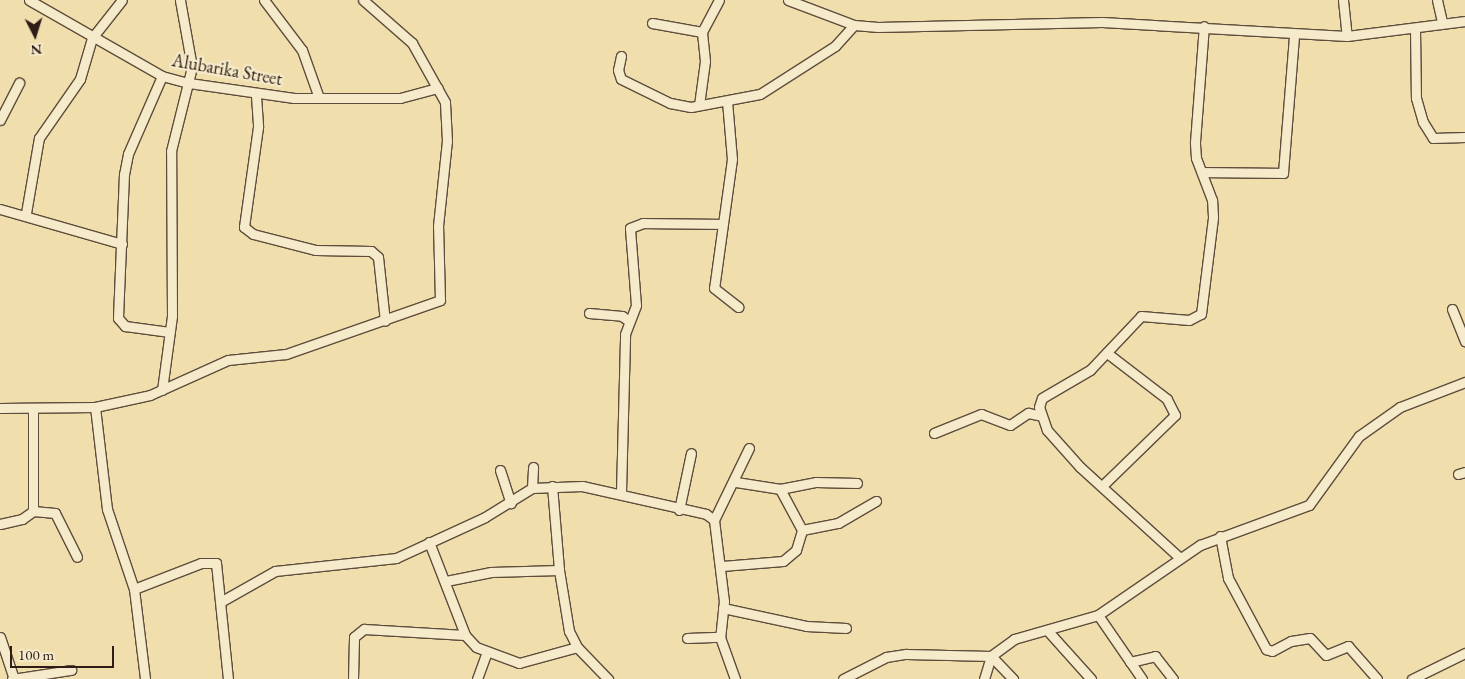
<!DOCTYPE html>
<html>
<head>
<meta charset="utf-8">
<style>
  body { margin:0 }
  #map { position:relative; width:1465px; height:679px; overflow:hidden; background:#f0dead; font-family:"EB Garamond",serif }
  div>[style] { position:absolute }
  .roads { filter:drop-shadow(1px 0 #5e4d3c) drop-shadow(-1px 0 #5e4d3c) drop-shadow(0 1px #5e4d3c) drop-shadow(0 -1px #5e4d3c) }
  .street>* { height:9px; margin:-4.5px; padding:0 4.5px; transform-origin:4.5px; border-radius:4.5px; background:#f5eaca }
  span { translate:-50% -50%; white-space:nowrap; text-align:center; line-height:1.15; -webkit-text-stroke:4.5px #f5eaca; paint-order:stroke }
  .street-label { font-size:18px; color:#2e1d16 }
  .north { position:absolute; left:10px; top:10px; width:50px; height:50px; -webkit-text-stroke:4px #f5eaca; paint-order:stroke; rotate:175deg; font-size:14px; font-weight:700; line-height:20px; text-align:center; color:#2e1d16 }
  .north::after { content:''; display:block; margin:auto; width:18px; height:22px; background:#2e1d16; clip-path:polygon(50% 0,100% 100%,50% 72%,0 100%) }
  .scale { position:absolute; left:10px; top:646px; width:104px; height:22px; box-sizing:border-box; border:2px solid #2e1d16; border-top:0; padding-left:6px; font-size:15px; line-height:18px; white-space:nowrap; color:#2e1d16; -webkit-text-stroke:4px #f5eaca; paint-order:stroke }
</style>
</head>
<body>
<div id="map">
  <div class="roads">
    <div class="street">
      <i style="left:29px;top:0;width:153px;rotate:29.7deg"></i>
      <i style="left:162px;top:76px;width:28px;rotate:15deg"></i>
      <i style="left:189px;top:83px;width:106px;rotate:8.1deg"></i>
      <i style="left:294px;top:98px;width:106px"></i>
      <i style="left:400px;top:98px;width:39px;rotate:-15deg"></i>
      <i style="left:264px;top:0;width:63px;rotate:52.8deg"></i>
      <i style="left:302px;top:50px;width:51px;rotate:70.5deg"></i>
      <i style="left:788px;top:0;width:71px;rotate:20.7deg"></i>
      <i style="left:854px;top:25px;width:24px;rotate:5deg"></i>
      <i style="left:878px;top:27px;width:224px;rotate:-1.3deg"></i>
      <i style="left:1102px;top:22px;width:245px;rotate:3.3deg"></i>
      <i style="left:1347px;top:36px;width:119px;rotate:-7.2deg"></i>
      <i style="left:1343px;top:0;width:36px;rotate:84deg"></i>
      <i style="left:1437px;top:0;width:23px;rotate:77deg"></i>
      <i style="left:652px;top:23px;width:51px;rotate:10.2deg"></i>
      <i style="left:1415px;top:29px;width:69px;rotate:89.2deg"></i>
      <i style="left:1416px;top:98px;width:25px;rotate:74deg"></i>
      <i style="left:1423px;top:122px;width:19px;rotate:58deg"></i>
      <i style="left:1433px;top:138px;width:32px;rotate:-2deg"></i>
      <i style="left:621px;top:56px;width:14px;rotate:102deg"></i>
      <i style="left:618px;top:70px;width:9px;rotate:72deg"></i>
      <i style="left:621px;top:79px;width:55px;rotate:26.1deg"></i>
      <i style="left:670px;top:103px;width:21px;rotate:11deg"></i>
      <i style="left:691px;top:107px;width:70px;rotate:-10.7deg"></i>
      <i style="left:760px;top:94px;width:89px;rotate:-32.6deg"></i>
      <i style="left:835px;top:46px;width:28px;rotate:-48deg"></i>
      <i style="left:162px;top:76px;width:85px;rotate:113.6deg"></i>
      <i style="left:128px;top:154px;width:20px;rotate:101deg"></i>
      <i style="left:124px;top:174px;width:144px;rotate:92.4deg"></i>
      <i style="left:118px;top:318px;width:11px;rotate:49deg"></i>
      <i style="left:125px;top:326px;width:45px;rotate:7.6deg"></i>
      <i style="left:256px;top:96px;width:31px;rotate:86deg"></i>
      <i style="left:258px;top:127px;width:101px;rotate:98deg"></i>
      <i style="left:244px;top:227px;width:11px;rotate:38deg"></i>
      <i style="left:253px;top:234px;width:65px;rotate:14.3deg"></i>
      <i style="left:316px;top:250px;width:55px;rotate:1deg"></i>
      <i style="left:371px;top:251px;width:9px;rotate:41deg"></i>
      <i style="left:378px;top:257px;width:64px;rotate:83.8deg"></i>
      <i style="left:727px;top:101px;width:58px;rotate:85.1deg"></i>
      <i style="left:732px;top:159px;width:130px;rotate:97.9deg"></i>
      <i style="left:714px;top:288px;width:31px;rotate:38deg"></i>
      <i style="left:699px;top:105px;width:44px;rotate:-82.2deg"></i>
      <i style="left:705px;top:61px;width:29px;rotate:-96deg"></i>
      <i style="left:702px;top:32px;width:36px;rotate:-62deg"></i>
      <i style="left:0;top:120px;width:42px;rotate:-62.8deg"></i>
      <i style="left:1203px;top:172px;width:80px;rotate:0.7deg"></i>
      <i style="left:1283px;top:173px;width:137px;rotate:-85.4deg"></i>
      <i style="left:0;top:209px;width:127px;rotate:16deg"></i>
      <i style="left:26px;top:213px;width:76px;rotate:-80.2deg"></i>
      <i style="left:39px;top:138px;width:72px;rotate:-55.2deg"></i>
      <i style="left:80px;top:79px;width:43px;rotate:-73.7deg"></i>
      <i style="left:92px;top:38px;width:48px;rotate:-51.7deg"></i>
      <i style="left:1452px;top:309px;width:35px;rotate:68deg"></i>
      <i style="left:589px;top:313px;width:33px;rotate:5deg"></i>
      <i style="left:622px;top:316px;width:9px;rotate:36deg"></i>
      <i style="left:162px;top:390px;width:75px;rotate:-82.3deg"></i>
      <i style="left:172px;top:316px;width:165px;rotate:-90.3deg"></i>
      <i style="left:171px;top:151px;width:87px;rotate:-76deg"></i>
      <i style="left:192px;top:67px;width:68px;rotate:-100.2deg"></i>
      <i style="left:95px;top:407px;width:103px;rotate:83.3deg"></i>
      <i style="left:107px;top:509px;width:84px;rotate:71.4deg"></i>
      <i style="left:134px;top:589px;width:72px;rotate:-21.2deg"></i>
      <i style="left:201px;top:563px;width:15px"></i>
      <i style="left:216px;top:563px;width:117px;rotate:84.1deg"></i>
      <i style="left:0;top:408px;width:95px;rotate:-0.6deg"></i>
      <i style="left:95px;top:407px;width:56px;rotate:-12.3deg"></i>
      <i style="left:150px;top:395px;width:85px;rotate:-24.2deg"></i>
      <i style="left:228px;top:360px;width:58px;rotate:-5.9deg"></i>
      <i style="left:286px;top:354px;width:163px;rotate:-19.3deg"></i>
      <i style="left:440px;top:300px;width:74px;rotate:-91.5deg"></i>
      <i style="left:438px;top:226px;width:85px;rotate:-84deg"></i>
      <i style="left:447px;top:141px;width:39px;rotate:-93deg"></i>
      <i style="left:445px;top:102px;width:68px;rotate:-119.2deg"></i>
      <i style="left:412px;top:43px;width:65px;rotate:-138.7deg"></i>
      <i style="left:33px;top:410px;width:101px;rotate:90deg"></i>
      <i style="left:33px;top:511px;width:22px;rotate:5deg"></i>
      <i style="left:55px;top:513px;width:49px;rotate:63.4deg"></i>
      <i style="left:934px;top:433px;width:51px;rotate:-22deg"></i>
      <i style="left:981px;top:414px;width:31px;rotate:21deg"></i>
      <i style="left:1010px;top:425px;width:22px;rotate:-34deg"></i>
      <i style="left:1028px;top:413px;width:14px;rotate:12deg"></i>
      <i style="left:500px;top:470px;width:35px;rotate:72deg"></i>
      <i style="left:1458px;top:474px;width:7px;rotate:-16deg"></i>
      <i style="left:736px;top:482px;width:45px;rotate:9deg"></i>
      <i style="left:780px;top:489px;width:37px;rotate:-11deg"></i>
      <i style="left:816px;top:482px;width:41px;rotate:1.4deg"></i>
      <i style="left:552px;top:486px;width:84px;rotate:85.2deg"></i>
      <i style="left:559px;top:570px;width:62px;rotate:80.7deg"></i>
      <i style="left:569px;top:631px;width:18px;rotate:63deg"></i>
      <i style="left:1102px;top:486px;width:102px;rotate:-44.2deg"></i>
      <i style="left:1175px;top:415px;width:18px;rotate:-117deg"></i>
      <i style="left:1167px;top:399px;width:76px;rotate:-142.5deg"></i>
      <i style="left:532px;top:488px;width:21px;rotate:-87deg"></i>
      <i style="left:780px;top:489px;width:47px;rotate:61.8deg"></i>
      <i style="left:621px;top:492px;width:158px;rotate:-88.5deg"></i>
      <i style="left:625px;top:334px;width:31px;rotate:-69deg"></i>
      <i style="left:636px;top:305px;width:77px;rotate:-94.5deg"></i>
      <i style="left:630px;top:228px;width:14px;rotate:-21deg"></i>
      <i style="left:643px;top:223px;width:79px;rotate:0.7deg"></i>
      <i style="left:679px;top:510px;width:58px;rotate:-78.1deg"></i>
      <i style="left:714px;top:520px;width:80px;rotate:-64.1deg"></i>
      <i style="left:0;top:524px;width:23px;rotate:-13deg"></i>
      <i style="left:22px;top:519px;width:14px;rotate:-36deg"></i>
      <i style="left:1220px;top:536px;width:43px;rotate:79.2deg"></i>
      <i style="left:1228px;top:578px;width:81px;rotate:61.8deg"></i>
      <i style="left:1266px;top:649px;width:6px;rotate:18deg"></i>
      <i style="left:1272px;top:651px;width:21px;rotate:-28deg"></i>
      <i style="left:1291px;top:641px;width:19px;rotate:-9deg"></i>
      <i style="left:1310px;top:638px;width:23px;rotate:47deg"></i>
      <i style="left:1326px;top:655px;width:24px;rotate:-22deg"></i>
      <i style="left:1348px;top:646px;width:44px;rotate:48.7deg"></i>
      <i style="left:429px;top:542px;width:100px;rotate:68.8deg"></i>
      <i style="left:465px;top:635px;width:16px;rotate:47deg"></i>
      <i style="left:476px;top:647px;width:46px;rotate:20.4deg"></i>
      <i style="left:519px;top:663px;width:60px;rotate:-15.4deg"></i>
      <i style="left:577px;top:647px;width:45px;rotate:45.9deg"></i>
      <i style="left:1180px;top:558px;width:135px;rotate:-137.7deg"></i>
      <i style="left:1080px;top:467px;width:50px;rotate:-131.7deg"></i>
      <i style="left:1047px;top:430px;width:24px;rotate:-109deg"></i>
      <i style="left:1039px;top:407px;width:9px;rotate:-72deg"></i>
      <i style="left:1042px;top:398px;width:56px;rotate:-30.3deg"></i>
      <i style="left:1090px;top:370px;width:74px;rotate:-46.6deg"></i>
      <i style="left:1141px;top:316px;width:48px;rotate:4.8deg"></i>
      <i style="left:1189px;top:320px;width:13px;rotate:-27deg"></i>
      <i style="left:1201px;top:314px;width:98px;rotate:-82.9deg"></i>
      <i style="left:1213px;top:217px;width:17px;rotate:-93deg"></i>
      <i style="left:1212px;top:200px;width:45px;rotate:-110.9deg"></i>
      <i style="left:1196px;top:158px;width:16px;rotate:-94deg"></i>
      <i style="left:1195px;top:142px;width:116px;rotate:-85.6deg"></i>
      <i style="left:722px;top:566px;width:61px;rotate:-4.7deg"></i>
      <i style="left:783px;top:561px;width:17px;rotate:-40deg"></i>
      <i style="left:796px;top:550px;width:21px;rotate:-73deg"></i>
      <i style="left:802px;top:530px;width:37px;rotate:-11deg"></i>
      <i style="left:838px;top:523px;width:44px;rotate:-30.1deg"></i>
      <i style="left:446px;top:581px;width:46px;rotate:-11.3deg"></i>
      <i style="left:491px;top:572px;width:68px;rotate:-1.7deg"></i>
      <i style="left:134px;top:589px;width:91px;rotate:83deg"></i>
      <i style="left:222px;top:601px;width:61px;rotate:-29.5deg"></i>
      <i style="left:275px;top:571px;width:122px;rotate:-6.1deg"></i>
      <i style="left:396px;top:558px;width:98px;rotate:-24.7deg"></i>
      <i style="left:485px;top:517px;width:55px;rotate:-31.7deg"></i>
      <i style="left:532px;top:488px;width:50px;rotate:-2.3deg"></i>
      <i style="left:582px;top:486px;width:127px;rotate:12.7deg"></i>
      <i style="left:706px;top:514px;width:10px;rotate:37deg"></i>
      <i style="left:714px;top:520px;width:82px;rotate:83deg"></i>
      <i style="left:724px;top:601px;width:36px;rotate:96deg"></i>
      <i style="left:720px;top:637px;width:45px;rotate:70.3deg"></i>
      <i style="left:723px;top:608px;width:85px;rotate:12.2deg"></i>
      <i style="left:806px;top:626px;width:40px;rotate:2.9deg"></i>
      <i style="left:1098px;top:615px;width:78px;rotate:55.5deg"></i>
      <i style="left:1047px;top:630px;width:66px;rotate:48.1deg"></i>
      <i style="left:0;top:637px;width:44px;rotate:71.6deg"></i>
      <i style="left:687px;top:638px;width:33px;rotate:-2deg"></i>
      <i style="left:1130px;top:662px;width:26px;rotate:-13deg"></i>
      <i style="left:1155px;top:656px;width:29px;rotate:52deg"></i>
      <i style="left:12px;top:679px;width:60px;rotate:-8.7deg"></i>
      <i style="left:353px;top:679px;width:42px;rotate:-88.6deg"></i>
      <i style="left:354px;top:637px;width:13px;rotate:-39deg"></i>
      <i style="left:364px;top:629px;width:101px;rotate:3.4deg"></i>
      <i style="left:477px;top:679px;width:29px;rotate:-70deg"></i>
      <i style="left:843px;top:679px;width:48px;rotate:-27.1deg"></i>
      <i style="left:886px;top:657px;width:20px;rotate:-9deg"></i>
      <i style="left:906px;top:654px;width:85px;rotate:1.3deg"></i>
      <i style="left:991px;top:656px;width:32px;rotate:46deg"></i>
      <i style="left:984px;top:679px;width:24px;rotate:-73deg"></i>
      <i style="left:991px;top:656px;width:29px;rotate:-36deg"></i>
      <i style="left:1014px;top:639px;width:87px;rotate:-15.9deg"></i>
      <i style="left:1098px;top:615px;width:124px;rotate:-34.5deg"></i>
      <i style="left:1200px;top:545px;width:116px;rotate:-20.2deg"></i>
      <i style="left:1309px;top:505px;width:85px;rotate:-54.1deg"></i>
      <i style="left:1359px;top:436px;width:50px;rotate:-35.3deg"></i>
      <i style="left:1400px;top:407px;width:70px;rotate:-21deg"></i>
      <i style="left:1412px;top:679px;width:59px;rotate:-26.1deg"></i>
    </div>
  </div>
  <div class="street-label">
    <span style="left:227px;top:70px;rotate:10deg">Alubarika Street</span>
  </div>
  <div class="north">N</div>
  <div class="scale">100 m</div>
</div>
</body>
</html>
